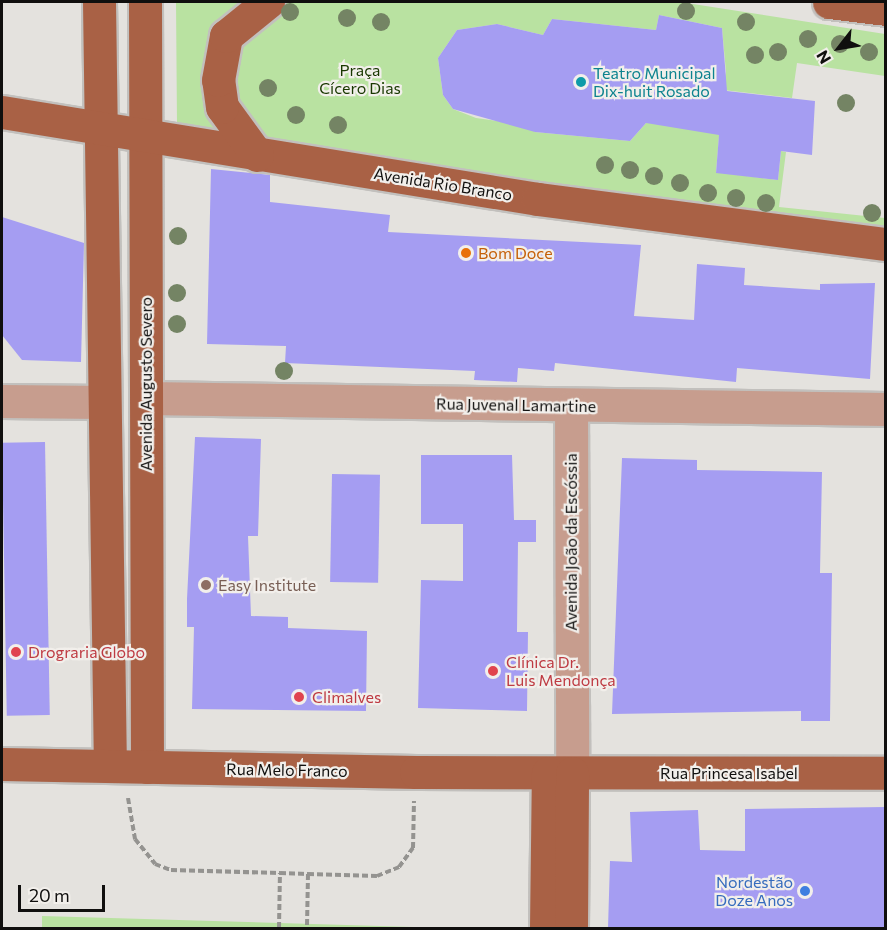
<!DOCTYPE html>
<html>
<head>
<meta charset="utf-8">
<style>
  body { margin:0 }
  #map { position:relative; width:887px; height:930px; overflow:hidden; background:#e4e2de; font-family:Commissioner,sans-serif }
  div>[style] { position:absolute }
  .green>* { inset:0; background:#b9e2a1 }
  .building>* { inset:0; background:#a59df2; transform-origin:0 0 }
  .path>* { height:4px; margin-top:-2px; transform-origin:0; background:repeating-linear-gradient(90deg,#949390 0 6px,transparent 0 9px) }
  .roads { filter:drop-shadow(2px 0 #c2c0bd) drop-shadow(-2px 0 #c2c0bd) drop-shadow(0 2px #c2c0bd) drop-shadow(0 -2px #c2c0bd) }
  .minor>* { height:33px; margin:-16.5px; padding:0 16.5px; transform-origin:16.5px; border-radius:16.5px; background:#c79d8e }
  .major>* { height:33px; margin:-16.5px; padding:0 16.5px; transform-origin:16.5px; border-radius:16.5px; background:#a96145 }
  .trees>* { width:18px; height:18px; margin:-9px; border-radius:50%; background:#748464 }
  .dots>* { width:16px; height:16px; translate:-50% -50%; box-sizing:border-box; border:3px solid #f2efeb; border-radius:50% }
  span { translate:-50% -50%; white-space:nowrap; text-align:center; line-height:1.15; -webkit-text-stroke:4.5px #f2efeb; paint-order:stroke }
  .park-label { font-size:16px; color:#193800 }
  .culture-label { font-size:16px; color:#0d838f }
  .left { translate:0 -50%; text-align:left }
  .street-label { font-size:16px; color:#100f0e }
  .food-label { font-size:16px; color:#c56008 }
  .education-label { font-size:16px; color:#785e54 }
  .health-label { font-size:16px; color:#be3a42 }
  .shop-label { font-size:16px; color:#366cbe }
  .right { translate:-100% -50%; text-align:right }
  .frame { position:absolute; inset:0; border:3px solid #100f0e; pointer-events:none }
  .north { position:absolute; left:809px; top:18px; width:60px; height:60px; -webkit-text-stroke:4px #f2efeb; paint-order:stroke; rotate:239deg; font-size:16px; font-weight:700; line-height:24px; text-align:center; color:#100f0e }
  .north::after { content:''; display:block; margin:auto; width:21px; height:27px; background:#100f0e; clip-path:polygon(50% 0,100% 100%,50% 72%,0 100%) }
  .scale { position:absolute; left:18px; top:885px; width:87px; height:27px; box-sizing:border-box; border:3px solid #100f0e; border-top:0; padding-left:8px; font-size:18px; line-height:21px; white-space:nowrap; color:#100f0e; -webkit-text-stroke:4px #f2efeb; paint-order:stroke }
</style>
</head>
<body>
<div id="map">
  <div class="green">
    <i style="clip-path:polygon(evenodd,176px 2px,680px 2px,885px 34px,885px 76px,797px 63px,792px 98px,723px 90px,716px 172px,778px 180px,781px 151px,786px 152px,779px 207px,885px 218px,885px 237px,192px 131px,177px 125px,176px 2px,659px 15px,722px 28px,726px 72px,722px 90px,646px 123px,630px 141px,535px 132px,527px 125px,476px 118px,453px 109px,443px 95px,438px 58px,457px 30px,497px 24px,543px 35px,552px 19px,656px 30px,659px 15px)"></i>
    <i style="clip-path:polygon(42px 916px,447px 928px,42px 928px)"></i>
  </div>
  <div class="building">
    <i style="clip-path:polygon(659px 15px,722px 28px,727px 91px,815px 101px,812px 155px,781px 151px,778px 180px,716px 173px,719px 135px,646px 123px,630px 141px,535px 132px,453px 109px,443px 95px,438px 58px,457px 30px,497px 24px,543px 35px,552px 19px,656px 30px)"></i>
    <i style="clip-path:polygon(211px 169px,270px 175px,270px 202px,390px 215px,388px 232px,641px 245px,634px 316px,694px 320px,697px 264px,745px 268px,744px 285px,820px 290px,820px 284px,875px 283px,870px 379px,737px 368px,736px 382px,555px 363px,554px 371px,518px 368px,517px 382px,474px 380px,475px 371px,285px 363px,286px 346px,207px 344px)"></i>
    <i style="clip-path:polygon(2px 217px,84px 243px,81px 362px,22px 360px,2px 335px)"></i>
    <i style="clip-path:polygon(195px 437px,261px 439px,258px 536px,248px 536px,251px 616px,288px 617px,288px 628px,367px 631px,366px 711px,192px 709px,194px 627px,187px 627px,187px 599px)"></i>
    <i style="left:45px;top:442px;width:273px;height:43px;rotate:89deg"></i>
    <i style="clip-path:polygon(421px 455px,512px 455px,514px 520px,536px 520px,536px 542px,518px 542px,517px 632px,528px 632px,527px 711px,418px 708px,421px 580px,463px 581px,463px 524px,421px 524px)"></i>
    <i style="clip-path:polygon(622px 458px,697px 460px,697px 470px,822px 472px,820px 573px,832px 573px,830px 721px,801px 721px,801px 711px,612px 714px)"></i>
    <i style="left:332px;top:474px;width:48px;height:108px;rotate:1deg"></i>
    <i style="clip-path:polygon(885px 807px,885px 928px,608px 928px,610px 861px,632px 862px,630px 812px,698px 810px,700px 850px,745px 851px,745px 809px)"></i>
  </div>
  <div class="path">
    <i style="left:128px;top:798px;width:42px;rotate:80.3deg"></i>
    <i style="left:135px;top:839px;width:32px;rotate:51deg"></i>
    <i style="left:155px;top:864px;width:17px;rotate:21deg"></i>
    <i style="left:171px;top:870px;width:109px;rotate:1.6deg"></i>
    <i style="left:308px;top:874px;width:69px;rotate:1.7deg"></i>
    <i style="left:377px;top:876px;width:24px;rotate:-22deg"></i>
    <i style="left:399px;top:867px;width:24px;rotate:-54deg"></i>
    <i style="left:413px;top:848px;width:47px;rotate:-88.8deg"></i>
    <i style="left:279px;top:928px;width:55px;rotate:-89deg"></i>
    <i style="left:280px;top:873px;width:28px;rotate:2deg"></i>
    <i style="left:308px;top:874px;width:54px;rotate:91.1deg"></i>
  </div>
  <div class="roads">
    <div class="minor">
      <i style="left:146px;top:398px;width:740px;rotate:0.85deg"></i>
      <i style="left:2px;top:401px;width:102px;rotate:0.6deg"></i>
      <i style="left:571px;top:407px;width:366px;rotate:89.8deg"></i>
    </div>
    <div class="major">
      <i style="left:99px;top:2px;width:764px;rotate:89.18deg"></i>
      <i style="left:145px;top:2px;width:765px;rotate:89.85deg"></i>
      <i style="left:829px;top:2px;width:57px;rotate:7deg"></i>
      <i style="left:2px;top:112px;width:543px;rotate:9.22deg"></i>
      <i style="left:538px;top:199px;width:351px;rotate:7.4deg"></i>
      <i style="left:257px;top:155px;width:59px;rotate:-126.1deg"></i>
      <i style="left:222px;top:107px;width:27px;rotate:-98deg"></i>
      <i style="left:218px;top:80px;width:45px;rotate:-79.7deg"></i>
      <i style="left:226px;top:36px;width:54px;rotate:-39deg"></i>
      <i style="left:2px;top:764px;width:414px;rotate:1.1deg"></i>
      <i style="left:416px;top:772px;width:470px;rotate:0.1deg"></i>
      <i style="left:546px;top:928px;width:155px;rotate:-89.3deg"></i>
      <i style="left:571px;top:928px;width:155px;rotate:-89.6deg"></i>
    </div>
  </div>
  <div class="trees">
    <i style="left:686px;top:11px"></i>
    <i style="left:290px;top:12px"></i>
    <i style="left:347px;top:18px"></i>
    <i style="left:381px;top:22px"></i>
    <i style="left:746px;top:22px"></i>
    <i style="left:808px;top:39px"></i>
    <i style="left:840px;top:44px"></i>
    <i style="left:778px;top:52px"></i>
    <i style="left:869px;top:52px"></i>
    <i style="left:755px;top:55px"></i>
    <i style="left:268px;top:88px"></i>
    <i style="left:846px;top:103px"></i>
    <i style="left:296px;top:115px"></i>
    <i style="left:338px;top:125px"></i>
    <i style="left:605px;top:165px"></i>
    <i style="left:630px;top:170px"></i>
    <i style="left:654px;top:176px"></i>
    <i style="left:680px;top:183px"></i>
    <i style="left:708px;top:193px"></i>
    <i style="left:736px;top:198px"></i>
    <i style="left:766px;top:203px"></i>
    <i style="left:872px;top:213px"></i>
    <i style="left:178px;top:236px"></i>
    <i style="left:177px;top:293px"></i>
    <i style="left:177px;top:324px"></i>
    <i style="left:284px;top:371px"></i>
  </div>
  <div class="dots">
    <i style="left:581px;top:82px;background:#0f9aa8"></i>
    <i style="left:466px;top:253px;background:#e8710a"></i>
    <i style="left:206px;top:585px;background:#8d6e63"></i>
    <i style="left:16px;top:652px;background:#e0444e"></i>
    <i style="left:493px;top:671px;background:#e0444e"></i>
    <i style="left:299px;top:697px;background:#e0444e"></i>
    <i style="left:805px;top:891px;background:#3f7fe0"></i>
  </div>
  <div class="park-label">
    <span style="left:360px;top:79px">Praça<br>Cícero Dias</span>
  </div>
  <div class="culture-label">
    <span class="left" style="left:593px;top:82px">Teatro Municipal<br>Dix-huit Rosado</span>
  </div>
  <div class="street-label">
    <span style="left:443px;top:184px;rotate:9deg">Avenida Rio Branco</span>
    <span style="left:146px;top:384px;rotate:-90deg">Avenida Augusto Severo</span>
    <span style="left:516px;top:405px;rotate:1deg">Rua Juvenal Lamartine</span>
    <span style="left:571px;top:542px;rotate:-90deg">Avenida João da Escóssia</span>
    <span style="left:287px;top:770px;rotate:1deg">Rua Melo Franco</span>
    <span style="left:729px;top:773px">Rua Princesa Isabel</span>
  </div>
  <div class="food-label">
    <span class="left" style="left:478px;top:253px">Bom Doce</span>
  </div>
  <div class="education-label">
    <span class="left" style="left:218px;top:585px">Easy Institute</span>
  </div>
  <div class="health-label">
    <span class="left" style="left:28px;top:652px">Drograria Globo</span>
    <span class="left" style="left:506px;top:671px">Clínica Dr.<br>Luis Mendonça</span>
    <span class="left" style="left:312px;top:697px">Climalves</span>
  </div>
  <div class="shop-label">
    <span class="right" style="left:793px;top:891px">Nordestão<br>Doze Anos</span>
  </div>
  <div class="frame"></div>
  <div class="north">N</div>
  <div class="scale">20 m</div>
</div>
</body>
</html>
